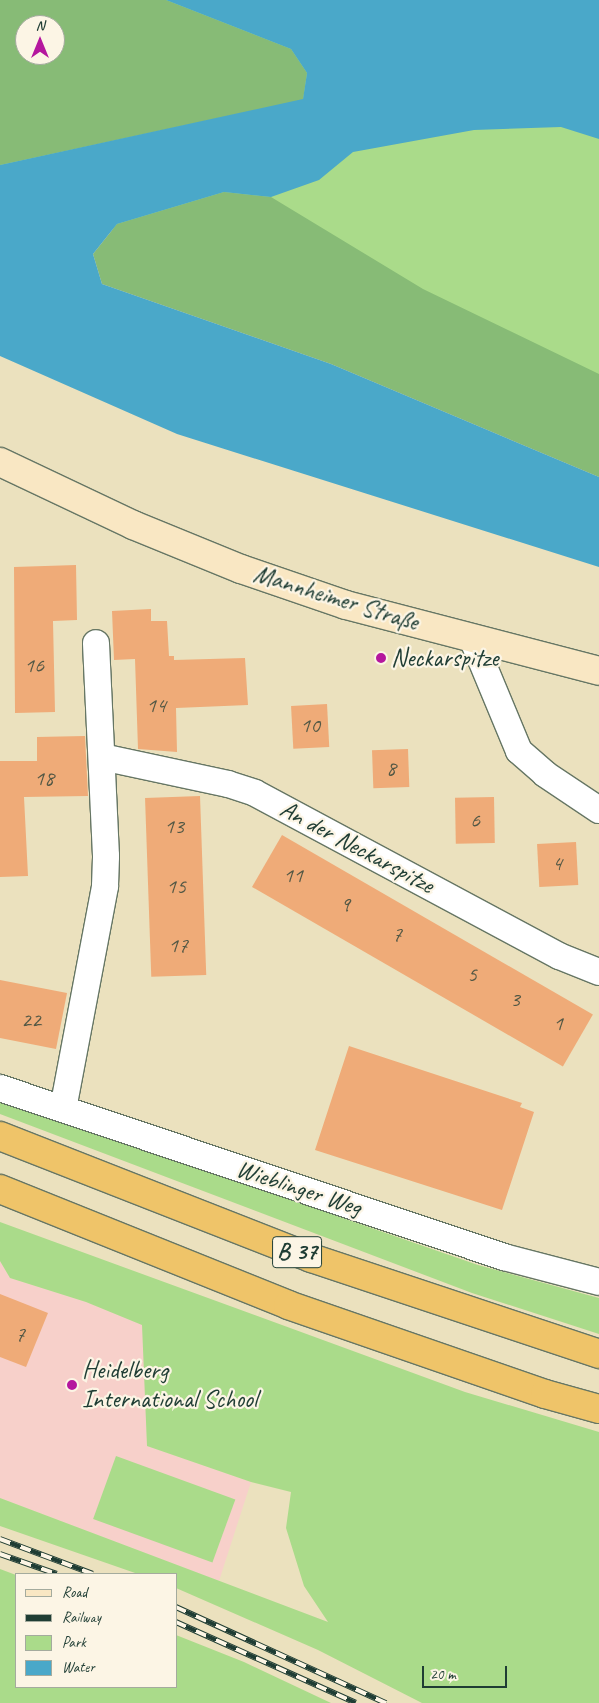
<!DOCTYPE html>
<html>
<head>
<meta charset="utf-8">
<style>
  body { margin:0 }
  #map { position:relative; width:599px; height:1703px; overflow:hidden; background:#ebe1be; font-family:Caveat,sans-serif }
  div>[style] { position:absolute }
  .built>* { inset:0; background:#f7d0ca }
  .green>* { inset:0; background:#aadb8a; transform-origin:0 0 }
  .forest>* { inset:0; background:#87bb76 }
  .water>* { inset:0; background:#4aa8c9 }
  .building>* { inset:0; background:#efab78; transform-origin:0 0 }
  .roads { filter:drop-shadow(1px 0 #667664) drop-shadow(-1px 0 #667664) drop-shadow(0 1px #667664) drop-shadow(0 -1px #667664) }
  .street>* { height:26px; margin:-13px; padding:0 13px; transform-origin:13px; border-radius:13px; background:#fff }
  .secondary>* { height:28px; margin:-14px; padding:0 14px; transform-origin:14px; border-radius:14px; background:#f9e7c3 }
  .highway>* { height:28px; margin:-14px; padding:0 14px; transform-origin:14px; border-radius:14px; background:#efc469 }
  .rail>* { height:5.5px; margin-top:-2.75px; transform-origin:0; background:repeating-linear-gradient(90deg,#fcf5e5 0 11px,#1f3d34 0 22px); box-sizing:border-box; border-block:1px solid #1f3d34 }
  .dots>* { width:14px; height:14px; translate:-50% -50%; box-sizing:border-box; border:2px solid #fcf5e5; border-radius:50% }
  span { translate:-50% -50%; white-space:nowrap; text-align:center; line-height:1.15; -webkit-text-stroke:4.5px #fcf5e5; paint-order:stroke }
  .number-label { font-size:22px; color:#535845 }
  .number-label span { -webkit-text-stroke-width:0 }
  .shield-label span { padding:1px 4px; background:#fcf5e5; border:1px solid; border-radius:4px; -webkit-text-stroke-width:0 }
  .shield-label { font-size:24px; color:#1f3d34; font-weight:700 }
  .street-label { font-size:25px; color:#1f3d34 }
  .poi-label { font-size:25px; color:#1f3d34 }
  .left { translate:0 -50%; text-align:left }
  .legend { position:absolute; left:15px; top:1573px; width:162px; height:115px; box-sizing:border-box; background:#fcf5e5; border:1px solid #a4ab9e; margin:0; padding:6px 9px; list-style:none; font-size:15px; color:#1f3d34 }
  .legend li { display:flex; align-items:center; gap:10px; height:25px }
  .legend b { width:25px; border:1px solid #a4ab9e }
  .north { position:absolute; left:15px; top:15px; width:50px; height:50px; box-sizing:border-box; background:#fcf5e5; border:1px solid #a4ab9e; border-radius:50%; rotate:0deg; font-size:14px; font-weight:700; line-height:20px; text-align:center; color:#1f3d34 }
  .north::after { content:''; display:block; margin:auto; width:18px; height:22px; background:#b5179e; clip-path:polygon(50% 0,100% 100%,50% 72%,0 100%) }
  .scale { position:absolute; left:422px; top:1666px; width:85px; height:22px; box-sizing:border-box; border:2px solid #1f3d34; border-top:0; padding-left:6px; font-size:15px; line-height:18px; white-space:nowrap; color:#1f3d34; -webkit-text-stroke:4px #fcf5e5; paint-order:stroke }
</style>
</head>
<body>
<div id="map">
  <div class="built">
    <i style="clip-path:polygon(0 1261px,10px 1278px,86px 1302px,143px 1325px,147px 1446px,251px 1482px,219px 1581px,0 1498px)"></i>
  </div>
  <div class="green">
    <i style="clip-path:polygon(evenodd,0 0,599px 0,599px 456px,0 177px,0 0,25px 25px,55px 25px,55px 55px,25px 55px,25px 25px)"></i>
    <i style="clip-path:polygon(0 1099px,478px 1265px,599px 1298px,599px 1334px,472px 1293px,0 1114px)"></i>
    <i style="clip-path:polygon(0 1222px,465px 1392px,599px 1432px,599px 1703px,422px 1703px,318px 1650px,176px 1588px,176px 1574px,138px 1574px,0 1526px,0 1498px,328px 1622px,304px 1586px,286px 1528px,291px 1492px,251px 1482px,147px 1446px,142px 1325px,86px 1302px,10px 1278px,0 1261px)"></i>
    <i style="left:116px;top:1456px;width:127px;height:67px;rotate:20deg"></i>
    <i style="clip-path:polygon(0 1569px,16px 1575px,16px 1687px,176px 1687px,176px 1635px,244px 1662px,331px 1703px,0 1703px)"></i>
  </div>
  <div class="forest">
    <i style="clip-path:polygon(evenodd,0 0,166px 0,291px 49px,307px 73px,303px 100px,0 165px,0 0,25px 25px,55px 25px,55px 55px,25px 55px,25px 25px)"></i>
    <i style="clip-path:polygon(224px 192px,271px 197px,423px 289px,599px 374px,599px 477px,331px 364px,102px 284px,93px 254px,117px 224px)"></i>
  </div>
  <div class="water">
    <i style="clip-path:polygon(166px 0,599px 0,599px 139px,561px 127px,474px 130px,353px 152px,319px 180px,271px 197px,224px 192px,117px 224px,93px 254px,102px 284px,331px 364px,599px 477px,599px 567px,177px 434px,0 356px,0 165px,303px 99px,307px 73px,291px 49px)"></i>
  </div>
  <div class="building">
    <i style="clip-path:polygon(76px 565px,77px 620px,53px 621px,55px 712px,15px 713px,14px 567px)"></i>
    <i style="clip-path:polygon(151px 609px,151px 621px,167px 621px,169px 656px,174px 656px,174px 660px,245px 658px,248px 705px,176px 708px,177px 752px,138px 749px,135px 659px,114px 660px,112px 611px)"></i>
    <i style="left:327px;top:704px;width:43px;height:36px;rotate:87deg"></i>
    <i style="clip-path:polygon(85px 736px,88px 796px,24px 797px,28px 876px,0 877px,0 761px,37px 761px,37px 737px)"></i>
    <i style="left:408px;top:749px;width:38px;height:36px;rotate:88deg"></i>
    <i style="left:200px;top:796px;width:179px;height:55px;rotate:88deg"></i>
    <i style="left:494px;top:797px;width:46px;height:39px;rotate:89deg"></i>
    <i style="left:282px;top:835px;width:359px;height:60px;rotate:30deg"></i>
    <i style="left:576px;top:842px;width:43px;height:39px;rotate:87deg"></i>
    <i style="clip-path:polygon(0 980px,67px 993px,56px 1049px,0 1038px)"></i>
    <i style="clip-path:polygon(349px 1046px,522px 1103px,520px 1107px,534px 1112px,502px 1210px,315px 1150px)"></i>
    <i style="clip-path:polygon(0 1294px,48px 1313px,26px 1367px,0 1357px)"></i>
  </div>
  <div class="roads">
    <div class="street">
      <i style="left:472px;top:638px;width:122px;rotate:67.4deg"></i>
      <i style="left:519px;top:751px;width:35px;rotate:41deg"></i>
      <i style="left:545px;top:774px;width:65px;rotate:33.7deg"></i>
      <i style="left:102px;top:757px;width:129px;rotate:12.1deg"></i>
      <i style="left:228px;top:784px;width:28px;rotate:18deg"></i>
      <i style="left:255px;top:793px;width:345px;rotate:28.2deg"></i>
      <i style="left:559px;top:956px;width:43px;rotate:21.8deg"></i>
      <i style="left:0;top:1088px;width:532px;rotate:18.54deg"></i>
      <i style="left:504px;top:1257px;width:98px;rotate:14.7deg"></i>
      <i style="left:63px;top:1109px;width:227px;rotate:-79.3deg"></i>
      <i style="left:105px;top:886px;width:30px;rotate:-88deg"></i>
      <i style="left:106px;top:856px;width:213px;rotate:-92.7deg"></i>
    </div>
    <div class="secondary">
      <i style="left:0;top:462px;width:147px;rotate:25.3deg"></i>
      <i style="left:133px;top:525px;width:117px;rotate:22.2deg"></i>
      <i style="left:241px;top:569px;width:111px;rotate:18.9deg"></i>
      <i style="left:346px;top:605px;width:261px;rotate:14.6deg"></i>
    </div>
    <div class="highway">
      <i style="left:0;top:1136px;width:334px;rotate:21.4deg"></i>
      <i style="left:311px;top:1258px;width:304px;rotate:18.4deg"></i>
      <i style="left:0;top:1189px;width:310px;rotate:21.9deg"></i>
      <i style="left:288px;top:1305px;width:272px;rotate:19.1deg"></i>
      <i style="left:545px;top:1394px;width:56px;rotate:15.5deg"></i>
    </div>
  </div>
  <div class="rail">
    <i style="left:0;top:1539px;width:99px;rotate:20.6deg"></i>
    <i style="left:0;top:1554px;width:60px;rotate:19.3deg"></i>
    <i style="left:176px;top:1607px;width:231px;rotate:24.6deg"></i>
    <i style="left:176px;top:1622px;width:197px;rotate:24.2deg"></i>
  </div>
  <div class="dots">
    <i style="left:381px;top:658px;background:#b5179e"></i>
    <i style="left:72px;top:1385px;background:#b5179e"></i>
  </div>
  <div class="number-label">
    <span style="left:34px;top:666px">16</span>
    <span style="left:156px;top:706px">14</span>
    <span style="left:310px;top:726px">10</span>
    <span style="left:391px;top:769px">8</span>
    <span style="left:44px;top:779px">18</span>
    <span style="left:475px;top:821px">6</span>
    <span style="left:174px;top:827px">13</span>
    <span style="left:557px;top:864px">4</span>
    <span style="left:293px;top:876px">11</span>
    <span style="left:176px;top:887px">15</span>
    <span style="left:345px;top:905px">9</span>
    <span style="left:397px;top:935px">7</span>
    <span style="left:178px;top:946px">17</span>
    <span style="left:472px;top:975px">5</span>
    <span style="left:515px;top:1000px">3</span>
    <span style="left:31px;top:1021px">22</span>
    <span style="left:558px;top:1024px">1</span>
    <span style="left:20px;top:1335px">7</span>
  </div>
  <div class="shield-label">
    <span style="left:297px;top:1252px">B 37</span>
  </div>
  <div class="street-label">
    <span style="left:336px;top:598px;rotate:17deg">Mannheimer Straße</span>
    <span style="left:357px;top:847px;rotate:28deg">An der Neckarspitze</span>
    <span style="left:299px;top:1188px;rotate:18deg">Wieblinger Weg</span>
  </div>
  <div class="poi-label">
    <span class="left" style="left:391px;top:658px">Neckarspitze</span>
    <span class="left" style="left:82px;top:1385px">Heidelberg<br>International School</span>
  </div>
  <ul class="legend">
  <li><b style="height:6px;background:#f9e7c3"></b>Road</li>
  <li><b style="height:6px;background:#1f3d34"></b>Railway</li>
  <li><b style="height:14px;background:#aadb8a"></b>Park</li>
  <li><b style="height:14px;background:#4aa8c9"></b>Water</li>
  </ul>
  <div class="north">N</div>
  <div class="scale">20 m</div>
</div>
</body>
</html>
